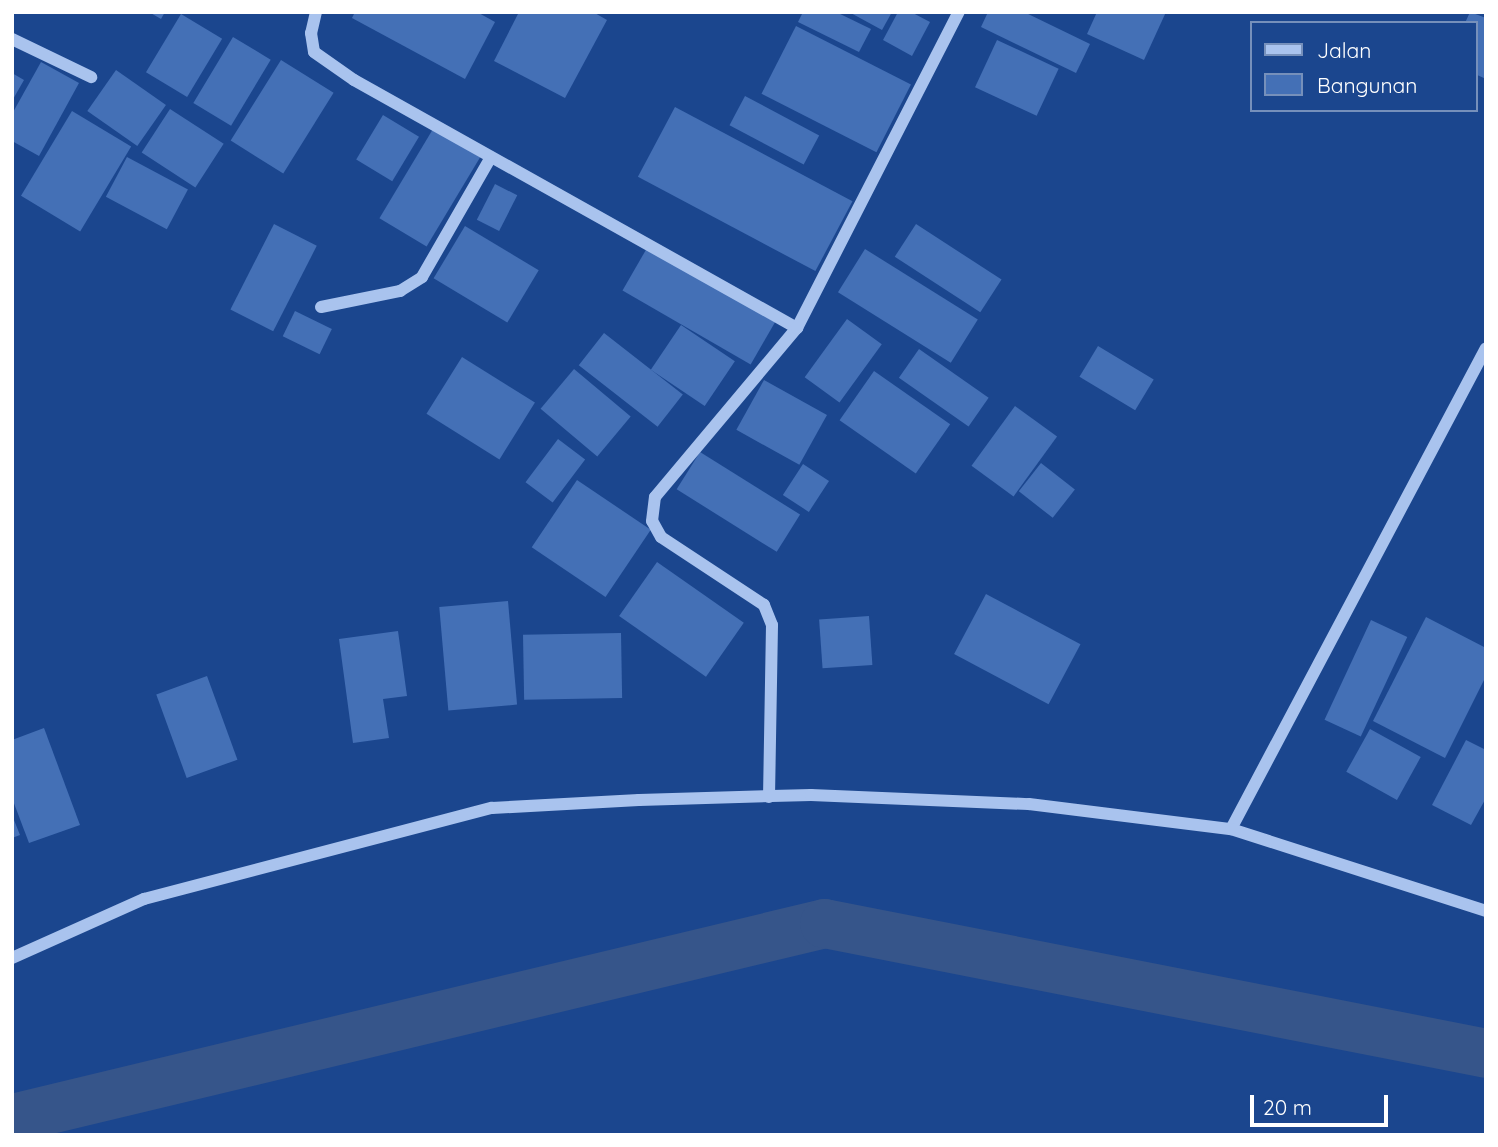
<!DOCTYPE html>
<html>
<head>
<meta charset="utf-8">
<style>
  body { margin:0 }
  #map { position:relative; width:1498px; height:1147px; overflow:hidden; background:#1b468e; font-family:Quicksand,sans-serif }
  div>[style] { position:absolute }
  .canal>* { height:49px; margin:-24.5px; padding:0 24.5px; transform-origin:24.5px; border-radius:24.5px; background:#36558a }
  .building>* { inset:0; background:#4470b6; transform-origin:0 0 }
  .minor>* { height:12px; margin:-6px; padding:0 6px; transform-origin:6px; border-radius:6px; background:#a9c3ee }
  span { translate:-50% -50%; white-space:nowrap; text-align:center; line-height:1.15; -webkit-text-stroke:6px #1b468e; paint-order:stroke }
  .frame { position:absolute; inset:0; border:14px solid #fff; pointer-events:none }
  .legend { position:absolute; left:1250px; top:21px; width:228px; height:91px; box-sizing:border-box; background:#1b468e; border:2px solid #7690bb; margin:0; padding:9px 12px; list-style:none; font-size:21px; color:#fff }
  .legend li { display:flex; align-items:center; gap:14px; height:35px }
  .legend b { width:35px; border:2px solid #7690bb }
  .scale { position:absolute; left:1250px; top:1095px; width:138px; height:32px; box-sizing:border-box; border:4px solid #fff; border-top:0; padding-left:9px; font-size:21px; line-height:24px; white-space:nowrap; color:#fff; -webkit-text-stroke:5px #1b468e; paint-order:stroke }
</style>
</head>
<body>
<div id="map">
  <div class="canal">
    <i style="left:12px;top:1118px;width:835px;rotate:-13.5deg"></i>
    <i style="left:824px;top:923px;width:675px;rotate:11.11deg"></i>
  </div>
  <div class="building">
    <i style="clip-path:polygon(149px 12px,165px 12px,161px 19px)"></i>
    <i style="clip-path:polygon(355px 12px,477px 12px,495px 22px,465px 79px,352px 18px)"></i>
    <i style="clip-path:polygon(519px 12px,593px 12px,607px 20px,565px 98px,494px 61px)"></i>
    <i style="clip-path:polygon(803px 12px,836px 12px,871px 29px,859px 52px,798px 22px)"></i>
    <i style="clip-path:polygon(849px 12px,892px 12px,882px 30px)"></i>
    <i style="clip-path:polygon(898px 12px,911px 12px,930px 22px,912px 56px,883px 40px)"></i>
    <i style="clip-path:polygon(988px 12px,1024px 12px,1090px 44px,1076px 73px,981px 27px)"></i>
    <i style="clip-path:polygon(1097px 12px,1166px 12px,1144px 60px,1087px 34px)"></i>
    <i style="clip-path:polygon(1470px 12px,1486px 18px,1486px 79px,1475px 74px,1475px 23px,1465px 23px)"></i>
    <i style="left:181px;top:14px;width:48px;height:68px;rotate:31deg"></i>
    <i style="left:796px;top:26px;width:129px;height:76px;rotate:27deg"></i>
    <i style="left:233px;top:37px;width:44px;height:77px;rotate:31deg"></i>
    <i style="left:997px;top:40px;width:68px;height:52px;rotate:25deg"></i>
    <i style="left:281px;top:60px;width:62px;height:95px;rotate:32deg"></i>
    <i style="clip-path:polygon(41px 62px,79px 83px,39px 156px,12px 141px,12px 114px)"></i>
    <i style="left:116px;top:70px;width:61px;height:50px;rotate:35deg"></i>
    <i style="clip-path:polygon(12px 73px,24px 80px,12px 101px)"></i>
    <i style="left:745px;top:96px;width:84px;height:33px;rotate:28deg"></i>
    <i style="left:675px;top:107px;width:201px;height:79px;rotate:28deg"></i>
    <i style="left:170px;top:109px;width:64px;height:52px;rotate:33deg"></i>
    <i style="left:72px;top:111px;width:69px;height:99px;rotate:31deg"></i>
    <i style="left:383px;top:115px;width:42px;height:52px;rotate:31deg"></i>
    <i style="left:433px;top:129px;width:55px;height:104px;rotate:31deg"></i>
    <i style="left:127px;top:157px;width:69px;height:45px;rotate:28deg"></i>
    <i style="left:495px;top:184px;width:25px;height:40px;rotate:27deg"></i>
    <i style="left:274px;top:224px;width:48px;height:96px;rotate:27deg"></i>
    <i style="left:916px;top:224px;width:102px;height:39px;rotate:33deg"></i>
    <i style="left:465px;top:226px;width:86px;height:61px;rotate:31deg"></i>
    <i style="left:647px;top:248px;width:148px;height:49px;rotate:30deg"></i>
    <i style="left:865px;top:249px;width:133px;height:51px;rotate:32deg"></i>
    <i style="left:295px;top:311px;width:41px;height:28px;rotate:26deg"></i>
    <i style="left:847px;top:319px;width:43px;height:72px;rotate:36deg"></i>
    <i style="left:681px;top:325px;width:65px;height:54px;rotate:34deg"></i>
    <i style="left:604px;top:333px;width:100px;height:41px;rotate:38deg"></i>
    <i style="left:1098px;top:346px;width:65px;height:36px;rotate:31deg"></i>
    <i style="left:919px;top:349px;width:85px;height:35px;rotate:35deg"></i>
    <i style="left:462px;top:357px;width:86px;height:67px;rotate:32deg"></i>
    <i style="left:574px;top:369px;width:74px;height:52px;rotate:40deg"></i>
    <i style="left:874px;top:371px;width:93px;height:60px;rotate:35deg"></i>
    <i style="left:764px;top:380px;width:72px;height:57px;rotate:29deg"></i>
    <i style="left:1015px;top:406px;width:52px;height:74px;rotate:36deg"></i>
    <i style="left:558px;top:439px;width:34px;height:54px;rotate:37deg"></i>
    <i style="left:700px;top:452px;width:118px;height:44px;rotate:32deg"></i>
    <i style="left:1041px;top:463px;width:43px;height:36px;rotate:38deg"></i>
    <i style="left:803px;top:464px;width:31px;height:37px;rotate:33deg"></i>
    <i style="left:577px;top:480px;width:89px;height:81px;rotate:34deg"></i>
    <i style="left:657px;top:562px;width:106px;height:66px;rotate:35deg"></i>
    <i style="left:986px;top:594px;width:107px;height:68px;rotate:28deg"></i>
    <i style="left:508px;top:601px;width:104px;height:69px;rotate:85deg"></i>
    <i style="left:869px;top:616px;width:49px;height:50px;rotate:86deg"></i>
    <i style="clip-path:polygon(1426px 617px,1486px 648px,1486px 676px,1445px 758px,1373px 721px)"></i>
    <i style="left:1371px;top:620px;width:40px;height:110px;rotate:25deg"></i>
    <i style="clip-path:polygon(398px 631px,407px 696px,383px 699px,389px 738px,353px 743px,339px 639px)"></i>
    <i style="left:621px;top:633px;width:65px;height:98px;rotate:89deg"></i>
    <i style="left:207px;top:676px;width:89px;height:54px;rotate:70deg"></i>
    <i style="clip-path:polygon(44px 728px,80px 825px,29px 843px,12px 798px,12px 740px)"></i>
    <i style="left:1370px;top:729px;width:58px;height:49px;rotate:29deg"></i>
    <i style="clip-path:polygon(1466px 740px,1486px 750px,1486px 798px,1471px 825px,1432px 805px)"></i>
    <i style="clip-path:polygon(12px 815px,20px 835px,12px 838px)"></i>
  </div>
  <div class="minor">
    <i style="left:316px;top:12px;width:22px;rotate:103deg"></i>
    <i style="left:311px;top:33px;width:19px;rotate:81deg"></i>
    <i style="left:314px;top:52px;width:49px;rotate:35deg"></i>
    <i style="left:354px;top:80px;width:508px;rotate:29.24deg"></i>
    <i style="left:12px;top:39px;width:88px;rotate:25.7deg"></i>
    <i style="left:321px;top:307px;width:81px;rotate:-11.4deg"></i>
    <i style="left:400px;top:291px;width:26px;rotate:-32deg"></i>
    <i style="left:422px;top:277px;width:138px;rotate:-60.1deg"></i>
    <i style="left:769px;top:797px;width:172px;rotate:-89deg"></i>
    <i style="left:772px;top:625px;width:22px;rotate:-112deg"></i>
    <i style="left:764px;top:605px;width:123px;rotate:-146.6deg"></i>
    <i style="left:661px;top:537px;width:18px;rotate:-119deg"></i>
    <i style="left:652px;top:521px;width:24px;rotate:-83deg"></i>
    <i style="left:655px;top:497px;width:221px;rotate:-50deg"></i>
    <i style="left:797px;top:328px;width:355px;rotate:-62.9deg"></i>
    <i style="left:1231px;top:829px;width:544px;rotate:-62.07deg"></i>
    <i style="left:12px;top:958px;width:145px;rotate:-24.1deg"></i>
    <i style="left:144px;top:899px;width:360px;rotate:-14.7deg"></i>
    <i style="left:492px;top:808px;width:147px;rotate:-3.1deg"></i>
    <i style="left:639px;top:800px;width:172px;rotate:-1.7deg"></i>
    <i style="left:811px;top:795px;width:218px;rotate:2.4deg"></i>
    <i style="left:1029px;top:804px;width:204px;rotate:7.1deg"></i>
    <i style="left:1231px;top:829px;width:268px;rotate:17.8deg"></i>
  </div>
  <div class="frame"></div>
  <ul class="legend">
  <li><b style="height:9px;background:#a9c3ee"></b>Jalan</li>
  <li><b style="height:19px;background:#4470b6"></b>Bangunan</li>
  </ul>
  <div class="scale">20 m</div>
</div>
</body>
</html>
